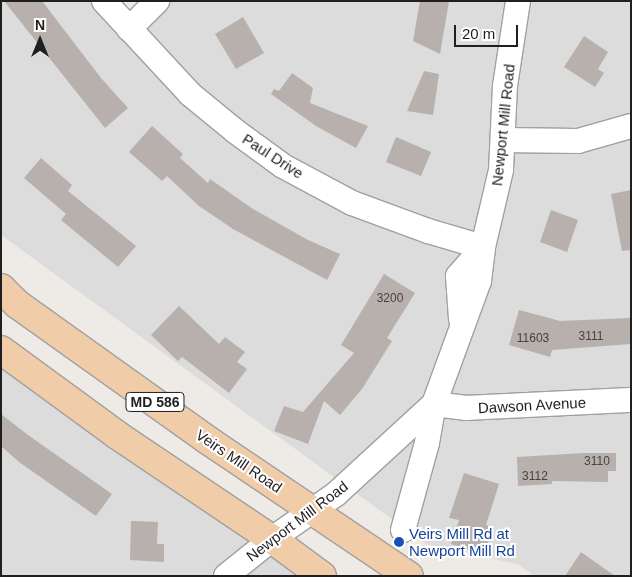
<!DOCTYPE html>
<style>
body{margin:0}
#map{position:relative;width:632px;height:577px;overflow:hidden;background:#eeebe6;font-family:Helvetica,sans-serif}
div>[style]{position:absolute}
.residential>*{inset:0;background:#dddcdc}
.building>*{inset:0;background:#b7b0ac}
.roads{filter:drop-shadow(1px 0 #a0a0a0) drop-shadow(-1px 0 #a0a0a0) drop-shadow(0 1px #a0a0a0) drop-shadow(0 -1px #a0a0a0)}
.minor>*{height:24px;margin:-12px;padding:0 12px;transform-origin:12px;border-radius:12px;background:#fff}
.major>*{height:28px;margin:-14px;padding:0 14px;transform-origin:14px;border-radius:14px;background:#f1cca9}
.dots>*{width:14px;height:14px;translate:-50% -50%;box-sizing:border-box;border:2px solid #fff;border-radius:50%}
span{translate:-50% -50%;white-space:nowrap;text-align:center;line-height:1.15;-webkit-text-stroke:4px #fff;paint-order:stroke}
.number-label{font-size:12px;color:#454342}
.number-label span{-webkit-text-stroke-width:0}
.shield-label span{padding:1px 4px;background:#fff;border:1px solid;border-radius:4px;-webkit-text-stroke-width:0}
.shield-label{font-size:14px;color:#1f1f1f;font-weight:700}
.street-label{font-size:15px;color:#1f1f1f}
.transit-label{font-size:15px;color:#164399}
.left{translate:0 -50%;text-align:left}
.frame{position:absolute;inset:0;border:2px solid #1f1f1f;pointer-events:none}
.north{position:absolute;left:15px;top:15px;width:50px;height:50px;-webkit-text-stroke:4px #fff;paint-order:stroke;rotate:0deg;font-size:14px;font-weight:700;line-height:20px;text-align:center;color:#1f1f1f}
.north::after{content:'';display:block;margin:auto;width:18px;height:22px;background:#1f1f1f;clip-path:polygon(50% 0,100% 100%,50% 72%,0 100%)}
.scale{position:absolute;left:454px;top:25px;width:64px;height:22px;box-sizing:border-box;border:2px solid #1f1f1f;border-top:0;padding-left:6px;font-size:15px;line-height:18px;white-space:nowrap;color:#1f1f1f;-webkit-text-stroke:4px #fff;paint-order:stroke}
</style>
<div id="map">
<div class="residential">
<i style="clip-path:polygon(1px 1px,104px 1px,129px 29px,157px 1px,631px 1px,631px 576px,535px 576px,517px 564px,426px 544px,1px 235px)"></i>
<i style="clip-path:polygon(1px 350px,322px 576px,1px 576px)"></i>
</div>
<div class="building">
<i style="clip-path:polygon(4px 1px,42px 1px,101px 78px,128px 108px,105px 128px)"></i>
<i style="clip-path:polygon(420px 1px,449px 1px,440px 54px,413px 41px)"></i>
<i style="clip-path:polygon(243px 17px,264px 53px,236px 69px,215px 34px)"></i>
<i style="clip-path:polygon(584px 36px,608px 52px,598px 69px,604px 73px,595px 87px,564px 67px)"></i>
<i style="clip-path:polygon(424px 71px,439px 74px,433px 115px,407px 111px)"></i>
<i style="clip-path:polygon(292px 73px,313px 88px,310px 103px,368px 126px,356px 148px,316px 126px,271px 94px,274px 89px,279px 91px)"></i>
<i style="clip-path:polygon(152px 126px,183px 154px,180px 158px,208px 183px,210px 179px,253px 209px,308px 240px,340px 254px,327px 280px,233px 229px,199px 206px,167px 176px,162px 181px,129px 152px)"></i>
<i style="clip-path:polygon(396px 137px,431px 152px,421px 176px,386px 162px)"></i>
<i style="clip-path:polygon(41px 158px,72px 185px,68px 191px,136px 246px,118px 267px,61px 220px,66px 214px,24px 178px)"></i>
<i style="clip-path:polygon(631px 190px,631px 250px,622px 251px,611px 194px)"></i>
<i style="clip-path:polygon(551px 210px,578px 220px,567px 252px,540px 242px)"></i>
<i style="clip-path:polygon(384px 274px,415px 293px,387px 338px,392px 341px,362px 389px,340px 415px,324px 401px,308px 444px,274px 431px,284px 406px,303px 412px,354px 353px,341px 345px)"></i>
<i style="clip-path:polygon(179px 306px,219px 344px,225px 337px,245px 352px,237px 362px,247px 369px,229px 393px,182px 357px,178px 361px,151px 335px)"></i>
<i style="clip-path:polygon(519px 310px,560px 321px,631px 318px,631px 344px,552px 350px,550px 357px,509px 345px)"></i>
<i style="clip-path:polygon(1px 414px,28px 435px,112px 494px,96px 516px,19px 462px,1px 446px)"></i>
<i style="clip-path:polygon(584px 453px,616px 453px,616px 471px,608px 471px,608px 482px,552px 481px,552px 484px,518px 486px,517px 457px)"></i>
<i style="clip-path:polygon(464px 473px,499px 484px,486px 525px,493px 527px,484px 555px,451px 544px,459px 520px,449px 518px)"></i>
<i style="clip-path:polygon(131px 521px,158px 522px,157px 544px,164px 544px,164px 562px,130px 560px)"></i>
<i style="clip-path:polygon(581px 552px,615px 576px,565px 576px)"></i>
</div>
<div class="roads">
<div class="minor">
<i style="left:104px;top:1px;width:127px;rotate:47.2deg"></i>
<i style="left:190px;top:94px;width:58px;rotate:39.4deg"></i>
<i style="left:235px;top:131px;width:59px;rotate:36.1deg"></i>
<i style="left:283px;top:166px;width:78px;rotate:28.2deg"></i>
<i style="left:352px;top:203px;width:81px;rotate:20.2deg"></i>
<i style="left:428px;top:231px;width:57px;rotate:16.2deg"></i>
<i style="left:129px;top:29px;width:40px;rotate:-45deg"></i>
<i style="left:503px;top:140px;width:75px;rotate:0.8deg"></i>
<i style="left:578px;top:141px;width:55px;rotate:-15.8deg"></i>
<i style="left:461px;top:319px;width:43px;rotate:-94deg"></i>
<i style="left:458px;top:276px;width:38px;rotate:-49deg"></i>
<i style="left:434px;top:404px;width:33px;rotate:7deg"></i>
<i style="left:467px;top:408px;width:164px;rotate:-2.8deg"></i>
<i style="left:403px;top:530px;width:90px;rotate:-74.6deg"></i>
<i style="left:427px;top:443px;width:40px;rotate:-80deg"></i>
<i style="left:434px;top:404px;width:131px;rotate:-69.9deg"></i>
<i style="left:479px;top:281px;width:34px;rotate:-83deg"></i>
<i style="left:483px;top:247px;width:79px;rotate:-76.8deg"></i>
<i style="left:501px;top:170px;width:84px;rotate:-87.3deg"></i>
<i style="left:505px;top:86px;width:86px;rotate:-81.3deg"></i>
<i style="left:226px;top:576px;width:59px;rotate:-38.8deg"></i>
<i style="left:272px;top:539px;width:78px;rotate:-35.1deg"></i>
<i style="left:336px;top:494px;width:133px;rotate:-42.6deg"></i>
</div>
<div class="major">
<i style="left:1px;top:288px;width:23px;rotate:45deg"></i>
<i style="left:17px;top:304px;width:236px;rotate:35.5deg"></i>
<i style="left:209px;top:441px;width:241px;rotate:34deg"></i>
<i style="left:1px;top:350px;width:144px;rotate:36.2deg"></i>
<i style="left:117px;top:435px;width:187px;rotate:33.9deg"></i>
<i style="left:272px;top:539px;width:62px;rotate:36.5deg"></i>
</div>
</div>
<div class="dots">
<i style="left:399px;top:542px;background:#1a4fb4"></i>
</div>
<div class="number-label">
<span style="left:390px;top:299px">3200</span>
<span style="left:591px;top:337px">3111</span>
<span style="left:533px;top:339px">11603</span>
<span style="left:597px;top:462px">3110</span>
<span style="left:535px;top:477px">3112</span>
</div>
<div class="shield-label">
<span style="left:155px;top:402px">MD 586</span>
</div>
<div class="street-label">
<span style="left:503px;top:125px;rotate:-84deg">Newport Mill Road</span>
<span style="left:273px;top:156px;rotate:33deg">Paul Drive</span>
<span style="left:532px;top:405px;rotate:-3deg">Dawson Avenue</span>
<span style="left:239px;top:461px;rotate:34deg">Veirs Mill Road</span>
<span style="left:297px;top:521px;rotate:-37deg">Newport Mill Road</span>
</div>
<div class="transit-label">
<span class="left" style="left:409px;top:542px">Veirs Mill Rd at<br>Newport Mill Rd</span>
</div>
<div class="frame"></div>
<div class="north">N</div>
<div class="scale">20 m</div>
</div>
